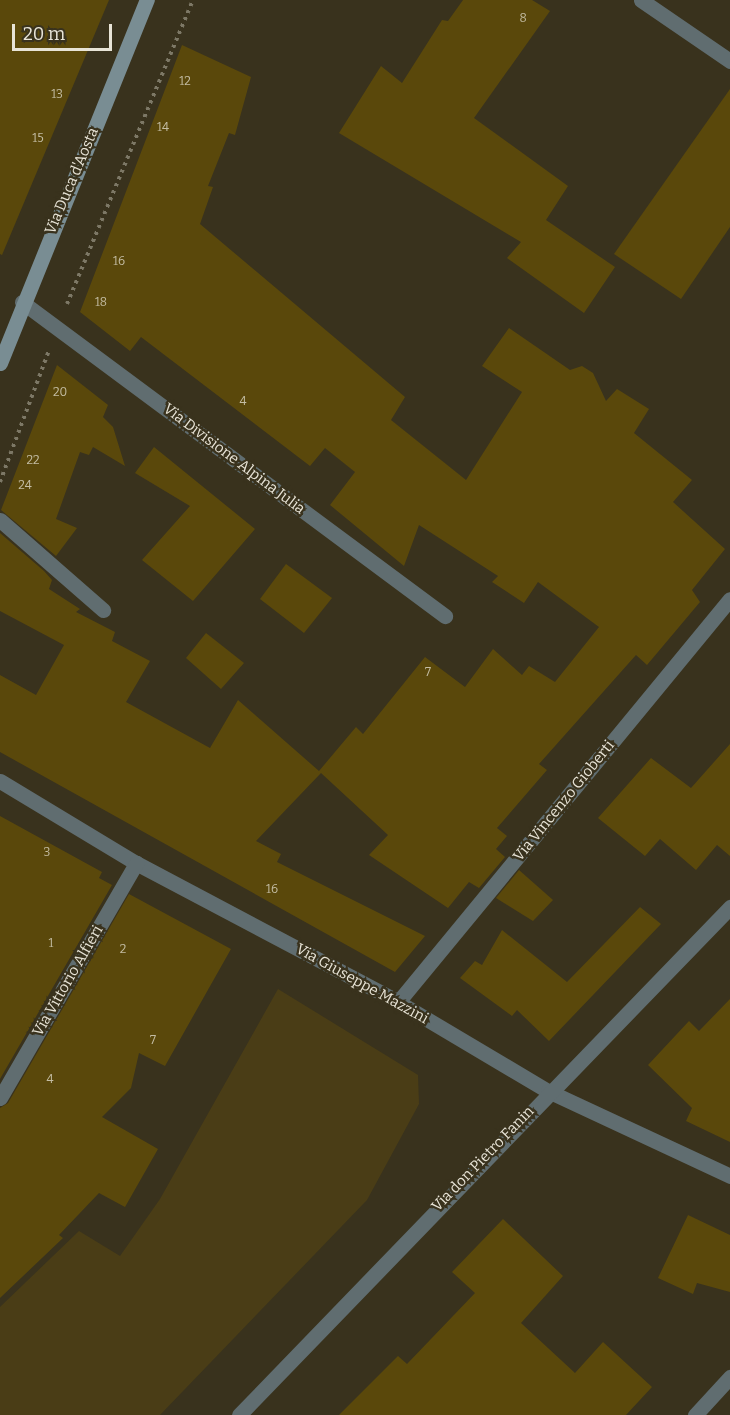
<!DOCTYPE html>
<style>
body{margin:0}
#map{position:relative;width:730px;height:1415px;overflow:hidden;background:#39321d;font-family:Bitter,serif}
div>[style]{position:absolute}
.green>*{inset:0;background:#4a3d16}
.building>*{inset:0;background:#5a480b}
.path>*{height:4px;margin-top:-2px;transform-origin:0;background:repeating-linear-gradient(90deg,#7d7866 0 3px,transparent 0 7.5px)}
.lane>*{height:15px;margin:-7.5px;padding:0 7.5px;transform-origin:7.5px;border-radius:7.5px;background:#606d70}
.street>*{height:15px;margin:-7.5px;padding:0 7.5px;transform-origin:7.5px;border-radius:7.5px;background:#606d70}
.secondary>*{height:15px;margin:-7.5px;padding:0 7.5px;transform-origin:7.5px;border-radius:7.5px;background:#798d93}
span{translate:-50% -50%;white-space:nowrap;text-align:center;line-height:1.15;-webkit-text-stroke:4.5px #39321d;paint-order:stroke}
.number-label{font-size:12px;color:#c4bda4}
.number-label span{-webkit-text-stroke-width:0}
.street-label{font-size:15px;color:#e8e4d7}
.scale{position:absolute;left:12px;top:24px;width:100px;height:27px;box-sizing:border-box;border:3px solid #e8e4d7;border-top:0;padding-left:8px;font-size:18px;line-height:21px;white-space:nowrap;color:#e8e4d7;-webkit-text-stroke:4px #39321d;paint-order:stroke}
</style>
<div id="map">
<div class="green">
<i style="clip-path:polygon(278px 989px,418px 1075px,419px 1104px,367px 1200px,160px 1415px,0 1415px,0 1307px,79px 1231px,120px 1256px,160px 1199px)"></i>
</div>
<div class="building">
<i style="clip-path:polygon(0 0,109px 0,2px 255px,0 254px)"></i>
<i style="clip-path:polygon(463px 0,532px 0,550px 11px,474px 118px,568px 186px,546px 220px,615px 267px,584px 313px,507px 258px,521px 242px,339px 133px,381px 66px,402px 83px,442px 20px,448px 21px)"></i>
<i style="clip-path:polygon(182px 45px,251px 77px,235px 135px,229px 133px,208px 186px,213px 187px,200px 224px,405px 397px,391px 420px,466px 480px,522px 392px,482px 366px,509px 328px,570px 370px,582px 366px,593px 373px,606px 401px,617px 389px,649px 409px,634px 433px,692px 480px,673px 502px,725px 549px,692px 590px,700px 602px,647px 665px,636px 655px,539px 764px,547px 770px,497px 828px,507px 836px,496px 849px,505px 857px,479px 888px,469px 882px,448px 908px,369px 855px,388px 835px,321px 773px,256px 841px,281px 854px,277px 862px,425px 936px,395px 972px,0 752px,0 675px,36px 695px,64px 645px,0 611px,0 533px,44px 571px,52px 580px,49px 589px,80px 609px,76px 612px,115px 632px,112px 641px,150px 661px,126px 702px,210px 748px,238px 700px,319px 771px,356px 727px,363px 734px,425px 657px,465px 687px,493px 649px,522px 675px,529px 666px,555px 682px,599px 627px,538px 582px,524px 603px,492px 582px,498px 576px,419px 525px,404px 566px,330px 505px,355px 472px,325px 448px,310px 466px,141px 337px,130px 351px,80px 312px)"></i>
<i style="clip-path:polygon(730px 89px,730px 227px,681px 299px,614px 254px)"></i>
<i style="clip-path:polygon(57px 365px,108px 405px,103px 417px,113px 427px,125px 466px,93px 447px,89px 455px,80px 452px,56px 519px,77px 528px,56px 556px,1px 510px)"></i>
<i style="clip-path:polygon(154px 447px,255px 529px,193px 601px,142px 560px,190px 506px,135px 473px)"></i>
<i style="clip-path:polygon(286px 564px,332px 598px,304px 633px,260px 599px)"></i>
<i style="clip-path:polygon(206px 633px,244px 663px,221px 689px,186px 658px)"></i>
<i style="clip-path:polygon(730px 744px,730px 856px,717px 845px,696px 870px,660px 839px,645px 856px,598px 818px,651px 758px,691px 788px)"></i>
<i style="clip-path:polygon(0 816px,102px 872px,99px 878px,112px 885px,0 1079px)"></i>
<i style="clip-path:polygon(519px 870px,553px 900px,533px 921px,496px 898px)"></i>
<i style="clip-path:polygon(129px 894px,231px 949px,165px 1066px,139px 1053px,131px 1088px,102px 1117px,158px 1149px,125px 1207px,99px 1193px,59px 1235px,63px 1238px,0 1298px,0 1108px,8px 1103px)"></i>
<i style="clip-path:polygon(640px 907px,661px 924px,549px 1041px,517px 1010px,512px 1016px,460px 978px,475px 961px,482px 965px,502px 930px,567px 982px)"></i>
<i style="clip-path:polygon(730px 999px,730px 1142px,686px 1121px,692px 1108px,648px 1065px,689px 1021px,699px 1031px)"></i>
<i style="clip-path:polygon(688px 1215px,730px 1235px,730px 1292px,697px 1283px,693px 1294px,658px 1278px)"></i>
<i style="clip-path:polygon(503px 1219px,563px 1276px,521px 1323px,575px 1373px,603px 1342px,652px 1387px,626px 1415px,339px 1415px,398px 1356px,407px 1364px,475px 1293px,452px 1272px)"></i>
</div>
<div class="path">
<i style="left:67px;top:304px;width:329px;rotate:-67.5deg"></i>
<i style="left:0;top:482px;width:141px;rotate:-69.6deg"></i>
</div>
<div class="lane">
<i style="left:0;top:520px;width:137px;rotate:41.1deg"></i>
</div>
<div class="street">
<i style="left:641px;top:0;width:108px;rotate:34.4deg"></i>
<i style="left:22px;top:302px;width:527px;rotate:36.59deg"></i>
<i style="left:0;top:781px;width:159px;rotate:31.1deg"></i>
<i style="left:136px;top:863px;width:297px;rotate:27.9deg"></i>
<i style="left:398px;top:1002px;width:174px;rotate:30.7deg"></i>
<i style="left:548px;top:1091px;width:201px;rotate:25deg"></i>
<i style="left:398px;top:1002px;width:522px;rotate:-50.52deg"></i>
<i style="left:0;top:1098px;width:272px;rotate:-59.9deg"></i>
<i style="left:239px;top:1415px;width:707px;rotate:-45.97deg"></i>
<i style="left:695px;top:1415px;width:52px;rotate:-47.4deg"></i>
</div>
<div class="secondary">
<i style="left:0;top:363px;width:392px;rotate:-68deg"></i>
</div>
<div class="number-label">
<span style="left:523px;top:19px">8</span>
<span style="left:185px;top:82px">12</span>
<span style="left:57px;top:95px">13</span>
<span style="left:163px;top:128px">14</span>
<span style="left:38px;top:139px">15</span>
<span style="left:119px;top:262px">16</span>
<span style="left:101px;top:303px">18</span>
<span style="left:60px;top:393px">20</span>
<span style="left:243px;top:402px">4</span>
<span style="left:33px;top:461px">22</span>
<span style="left:25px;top:486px">24</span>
<span style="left:428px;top:673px">7</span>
<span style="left:47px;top:853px">3</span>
<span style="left:272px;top:890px">16</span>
<span style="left:51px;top:944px">1</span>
<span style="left:123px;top:950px">2</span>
<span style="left:153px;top:1041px">7</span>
<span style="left:50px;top:1080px">4</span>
</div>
<div class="street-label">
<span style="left:72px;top:181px;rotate:-67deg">Via Duca d'Aosta</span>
<span style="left:234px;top:459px;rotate:37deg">Via Divisione Alpina Julia</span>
<span style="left:564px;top:801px;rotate:-51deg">Via Vincenzo Gioberti</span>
<span style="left:68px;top:981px;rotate:-60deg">Via Vittorio Alfieri</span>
<span style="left:362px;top:984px;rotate:29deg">Via Giuseppe Mazzini</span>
<span style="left:483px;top:1159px;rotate:-46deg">Via don Pietro Fanin</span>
</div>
<div class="scale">20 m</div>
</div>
